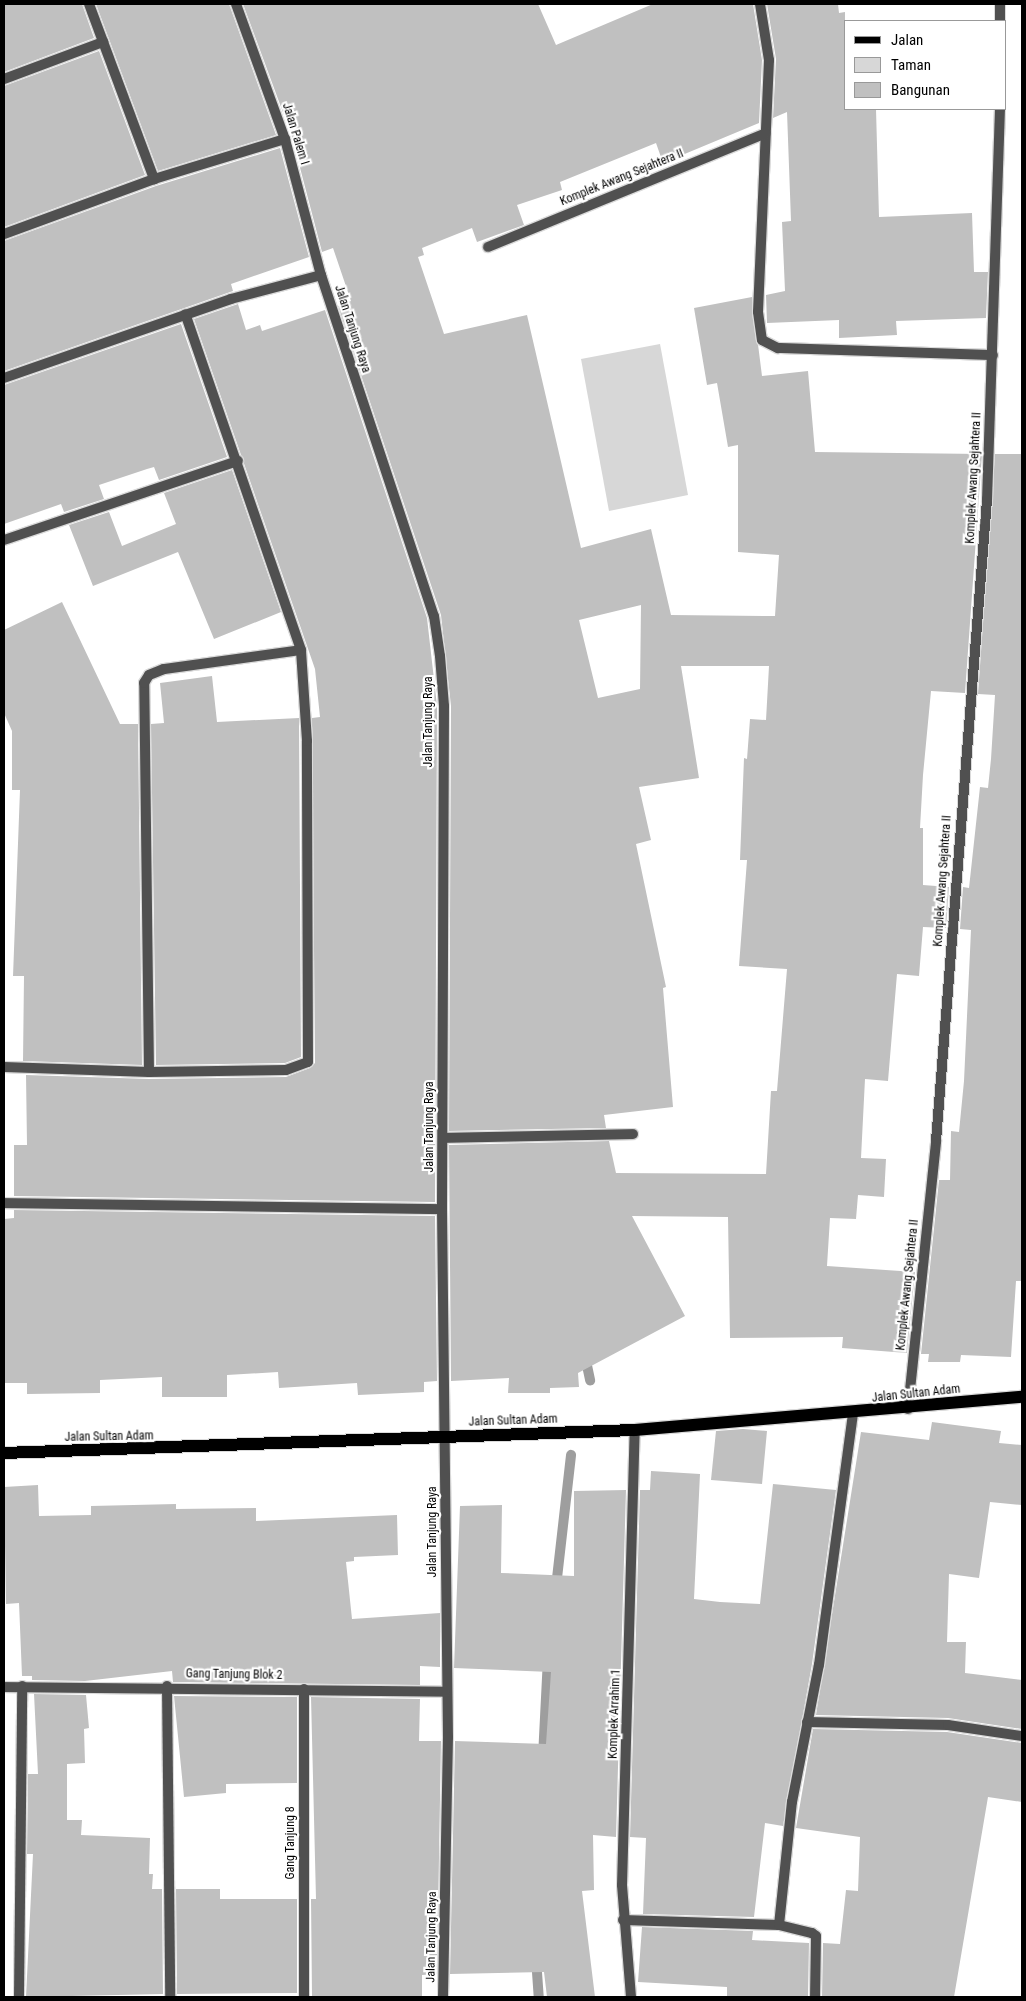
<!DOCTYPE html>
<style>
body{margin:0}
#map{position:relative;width:1026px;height:2001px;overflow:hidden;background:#fff;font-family:"Roboto Condensed",sans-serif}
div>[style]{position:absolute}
.green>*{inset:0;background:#d7d7d7}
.stream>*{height:10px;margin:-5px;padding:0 5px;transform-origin:5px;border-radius:5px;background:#9e9e9e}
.building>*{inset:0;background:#c0c0c0}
.roads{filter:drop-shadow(1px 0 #dbdbdb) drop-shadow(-1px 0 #dbdbdb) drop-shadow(0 1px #dbdbdb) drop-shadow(0 -1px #dbdbdb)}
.minor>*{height:10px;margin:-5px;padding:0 5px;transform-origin:5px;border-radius:5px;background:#505050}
.primary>*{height:12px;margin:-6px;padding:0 6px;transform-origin:6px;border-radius:6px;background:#000}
span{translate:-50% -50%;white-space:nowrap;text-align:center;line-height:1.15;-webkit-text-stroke:4.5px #fff;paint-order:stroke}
.street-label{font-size:12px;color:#000}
.frame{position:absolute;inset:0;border:5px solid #000;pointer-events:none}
.legend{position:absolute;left:844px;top:20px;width:162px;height:90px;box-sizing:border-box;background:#fff;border:1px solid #999;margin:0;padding:6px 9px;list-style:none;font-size:15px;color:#000}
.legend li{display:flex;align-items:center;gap:10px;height:25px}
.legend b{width:25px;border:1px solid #999}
</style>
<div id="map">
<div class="green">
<i style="clip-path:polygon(660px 344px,688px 495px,609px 511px,581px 359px)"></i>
</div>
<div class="stream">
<i style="left:585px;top:1356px;width:25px;rotate:78deg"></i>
<i style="left:556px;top:1587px;width:133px;rotate:-83.5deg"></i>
<i style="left:543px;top:1757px;width:98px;rotate:-87.1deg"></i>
<i style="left:536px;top:1958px;width:39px;rotate:86deg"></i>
</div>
<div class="building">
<i style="clip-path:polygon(4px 4px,82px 4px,94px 38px,4px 72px)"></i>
<i style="clip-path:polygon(96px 4px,229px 4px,276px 135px,158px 171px)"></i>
<i style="clip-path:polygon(evenodd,243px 4px,538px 4px,556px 45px,653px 4px,753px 4px,762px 60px,759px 123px,663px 163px,656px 143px,560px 182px,562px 190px,517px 205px,524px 225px,477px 242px,472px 228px,422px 248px,424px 255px,418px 257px,444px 334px,527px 315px,581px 548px,651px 529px,671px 615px,775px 616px,779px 555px,738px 552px,738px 445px,728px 447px,717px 383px,707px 385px,694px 308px,752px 297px,762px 376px,808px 371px,815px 452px,982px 454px,965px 693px,931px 691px,923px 775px,920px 828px,923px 828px,923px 885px,949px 887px,946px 928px,923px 927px,919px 976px,897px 974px,888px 1081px,865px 1079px,861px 1158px,886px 1159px,884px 1197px,858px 1195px,856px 1219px,830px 1218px,827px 1266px,915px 1272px,907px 1353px,842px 1348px,843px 1337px,730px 1338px,728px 1217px,632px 1216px,685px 1316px,578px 1373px,579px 1387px,550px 1388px,550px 1393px,508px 1393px,509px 1378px,451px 1381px,449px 1145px,609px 1141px,616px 1173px,766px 1174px,771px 1091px,777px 1091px,787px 969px,739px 966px,747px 860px,740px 860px,744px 758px,747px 759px,750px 719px,766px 720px,769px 666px,681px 666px,699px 778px,639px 787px,651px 840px,636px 844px,666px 987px,663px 988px,673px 1107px,604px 1115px,606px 1128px,449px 1131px,451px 706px,441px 615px,338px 306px,351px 301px,333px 248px,322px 252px,292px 137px,243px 4px,641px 605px,640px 689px,598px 698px,579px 620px,641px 605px)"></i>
<i style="clip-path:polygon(767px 4px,838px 4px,839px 13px,845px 12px,845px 109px,876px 109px,879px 217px,972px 213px,974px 272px,988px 272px,986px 318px,896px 321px,897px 335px,839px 338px,839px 320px,767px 323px,766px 295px,785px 291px,782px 222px,791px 221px,787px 112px,773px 118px,776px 59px)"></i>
<i style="clip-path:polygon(99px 51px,145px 175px,4px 227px,4px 86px)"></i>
<i style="clip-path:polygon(280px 148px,309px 257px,231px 284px,233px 291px,4px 371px,4px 241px,156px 186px)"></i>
<i style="clip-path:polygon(238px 304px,246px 330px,260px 325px,262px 331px,325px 310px,427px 618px,437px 706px,435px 1202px,14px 1196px,14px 1145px,27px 1145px,26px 1075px,149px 1079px,286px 1077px,310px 1068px,315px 1063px,312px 718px,320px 717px,315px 669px,194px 319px)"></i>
<i style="clip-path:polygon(181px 324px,227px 457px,159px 480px,154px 467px,147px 469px,99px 485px,104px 499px,64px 512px,61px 504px,4px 524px,4px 385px)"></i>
<i style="clip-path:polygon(995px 454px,1022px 454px,1022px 1281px,1016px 1281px,1011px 1357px,961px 1355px,960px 1362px,928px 1362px,929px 1354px,921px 1354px,939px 1180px,950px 1180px,951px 1131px,959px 1132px,964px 1081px,971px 930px,960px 929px,963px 887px,969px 888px,980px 787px,988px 788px,991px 759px,995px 695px,978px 694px)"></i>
<i style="clip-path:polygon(232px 470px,281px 612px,214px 639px,178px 552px,93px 586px,69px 525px,109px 512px,122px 546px,176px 524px,164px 493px)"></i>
<i style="clip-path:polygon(62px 602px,120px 724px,138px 724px,142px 1065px,23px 1061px,24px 976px,13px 976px,20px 790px,12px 790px,12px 731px,4px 713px,4px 630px)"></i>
<i style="clip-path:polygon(212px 676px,217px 722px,299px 718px,301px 1057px,285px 1063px,156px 1065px,151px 724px,164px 723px,160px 683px)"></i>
<i style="clip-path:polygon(14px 1210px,435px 1216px,437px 1381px,424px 1382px,424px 1392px,358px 1395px,357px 1383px,279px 1388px,278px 1372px,227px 1375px,227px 1397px,162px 1397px,162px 1377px,100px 1380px,100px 1393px,27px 1394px,27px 1383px,4px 1383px,4px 1219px,14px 1218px)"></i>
<i style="clip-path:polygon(932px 1422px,1001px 1431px,999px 1443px,1022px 1445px,1022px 1505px,990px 1502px,979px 1578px,949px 1574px,947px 1642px,966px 1642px,965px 1673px,1022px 1680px,1022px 1729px,948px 1718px,816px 1715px,861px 1432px,929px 1440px)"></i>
<i style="clip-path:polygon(743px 1429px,767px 1431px,762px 1484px,711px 1480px,716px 1431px)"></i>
<i style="clip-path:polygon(651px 1471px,700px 1474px,694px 1599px,720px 1602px,760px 1604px,773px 1484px,836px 1490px,812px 1664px,783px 1826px,765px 1823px,754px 1917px,643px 1914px,646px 1838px,630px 1837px,640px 1490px,650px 1490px)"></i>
<i style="clip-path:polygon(38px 1485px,39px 1516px,91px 1515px,91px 1506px,176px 1504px,176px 1509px,256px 1508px,256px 1521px,397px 1515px,398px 1555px,354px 1557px,354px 1561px,346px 1562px,352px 1619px,440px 1613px,440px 1667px,420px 1666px,420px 1685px,173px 1682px,172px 1671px,85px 1681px,32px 1680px,32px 1676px,22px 1676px,19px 1603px,6px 1604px,4px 1487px)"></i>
<i style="clip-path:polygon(626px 1490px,616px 1837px,593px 1835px,594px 1890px,582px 1891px,595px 1997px,547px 1997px,544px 1972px,450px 1974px,455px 1741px,546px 1744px,551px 1672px,454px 1668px,460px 1506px,502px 1505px,501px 1573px,574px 1576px,574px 1491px)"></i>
<i style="clip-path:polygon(34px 1694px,86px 1695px,89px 1728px,84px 1729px,85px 1763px,67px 1764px,67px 1820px,82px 1820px,81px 1835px,150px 1838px,149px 1874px,153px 1874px,152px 1889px,162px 1889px,163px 1994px,26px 1997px,33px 1854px,27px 1854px,28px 1774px,38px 1774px)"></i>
<i style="clip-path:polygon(174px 1696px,297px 1697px,297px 1783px,226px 1784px,226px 1793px,184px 1797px)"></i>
<i style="clip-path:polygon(311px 1697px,420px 1699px,419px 1741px,441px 1741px,437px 1974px,422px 1975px,422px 1997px,312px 1997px,311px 1899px,316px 1899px)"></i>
<i style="clip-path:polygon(813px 1729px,947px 1732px,1022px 1743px,1022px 1802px,988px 1797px,954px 1997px,822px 1997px,823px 1943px,840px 1944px,846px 1890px,858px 1891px,860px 1837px,796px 1828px)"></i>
<i style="clip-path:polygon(176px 1889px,220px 1889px,220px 1899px,297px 1899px,297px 1993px,177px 1994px)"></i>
<i style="clip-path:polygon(642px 1927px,753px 1931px,752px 1940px,809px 1943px,808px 1997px,727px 1997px,727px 1987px,638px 1982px)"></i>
</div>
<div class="roads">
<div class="minor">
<i style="left:89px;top:4px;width:187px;rotate:69.6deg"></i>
<i style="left:236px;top:4px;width:144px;rotate:70.1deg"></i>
<i style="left:285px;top:139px;width:141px;rotate:75.2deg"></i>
<i style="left:321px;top:275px;width:359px;rotate:71.7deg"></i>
<i style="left:434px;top:616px;width:40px;rotate:81.5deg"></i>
<i style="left:440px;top:656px;width:50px;rotate:85.4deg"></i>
<i style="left:444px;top:706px;width:503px;rotate:90.23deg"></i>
<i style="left:442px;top:1209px;width:528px;rotate:89.35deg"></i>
<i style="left:448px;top:1737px;width:260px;rotate:91.1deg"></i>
<i style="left:760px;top:4px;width:57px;rotate:80.9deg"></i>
<i style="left:769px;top:60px;width:252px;rotate:92.5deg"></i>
<i style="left:758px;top:312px;width:28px;rotate:82deg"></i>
<i style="left:762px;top:340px;width:18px;rotate:27deg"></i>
<i style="left:778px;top:348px;width:215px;rotate:1.9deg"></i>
<i style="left:1000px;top:4px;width:17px;rotate:90deg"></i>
<i style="left:4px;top:79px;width:106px;rotate:-20.5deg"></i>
<i style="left:4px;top:234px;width:160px;rotate:-20.1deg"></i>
<i style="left:154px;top:179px;width:137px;rotate:-17deg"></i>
<i style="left:488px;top:247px;width:300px;rotate:-22.3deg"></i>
<i style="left:4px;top:378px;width:240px;rotate:-19.2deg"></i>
<i style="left:231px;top:299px;width:93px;rotate:-14.9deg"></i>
<i style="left:4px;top:540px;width:247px;rotate:-18.7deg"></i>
<i style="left:4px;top:1067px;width:145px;rotate:2deg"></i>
<i style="left:149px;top:1072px;width:137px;rotate:-0.8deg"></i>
<i style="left:286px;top:1070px;width:23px;rotate:-20deg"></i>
<i style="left:308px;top:1062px;width:321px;rotate:-90.2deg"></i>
<i style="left:307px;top:741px;width:91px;rotate:-93.8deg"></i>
<i style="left:301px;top:650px;width:355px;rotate:-109deg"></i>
<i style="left:149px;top:1072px;width:389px;rotate:-90.7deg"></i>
<i style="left:144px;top:683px;width:9px;rotate:-58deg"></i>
<i style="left:149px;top:675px;width:16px;rotate:-22deg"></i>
<i style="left:164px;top:669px;width:138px;rotate:-7.9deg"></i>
<i style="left:443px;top:1138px;width:190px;rotate:-1.2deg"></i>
<i style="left:4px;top:1203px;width:438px;rotate:0.8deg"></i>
<i style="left:908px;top:1409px;width:269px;rotate:-84deg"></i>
<i style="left:936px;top:1141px;width:643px;rotate:-85.45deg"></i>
<i style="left:987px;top:500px;width:391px;rotate:-88.1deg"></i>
<i style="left:167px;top:1686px;width:311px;rotate:89.4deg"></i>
<i style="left:4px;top:1687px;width:441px;rotate:0.6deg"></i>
<i style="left:807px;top:1722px;width:141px;rotate:1.2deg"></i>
<i style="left:948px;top:1725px;width:75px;rotate:8.5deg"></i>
<i style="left:623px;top:1920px;width:156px;rotate:1.8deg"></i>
<i style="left:779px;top:1925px;width:34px;rotate:14deg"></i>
<i style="left:812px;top:1933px;width:5px;rotate:37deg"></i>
<i style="left:816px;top:1936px;width:61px;rotate:90.9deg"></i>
<i style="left:779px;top:1925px;width:124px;rotate:-84deg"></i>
<i style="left:792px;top:1802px;width:140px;rotate:-78.9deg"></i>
<i style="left:819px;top:1665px;width:252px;rotate:-82.3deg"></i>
<i style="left:19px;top:1997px;width:311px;rotate:-89.4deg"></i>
<i style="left:304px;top:1997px;width:308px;rotate:-90deg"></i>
<i style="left:631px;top:1997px;width:112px;rotate:-94.6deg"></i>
<i style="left:622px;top:1885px;width:455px;rotate:-88.4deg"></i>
</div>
<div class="primary">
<i style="left:4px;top:1453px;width:631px;rotate:-2.09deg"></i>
<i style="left:635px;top:1430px;width:388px;rotate:-4.9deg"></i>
</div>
</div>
<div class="street-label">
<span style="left:295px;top:134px;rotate:73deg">Jalan Palem I</span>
<span style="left:622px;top:178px;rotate:-22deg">Komplek Awang Sejahtera II</span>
<span style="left:352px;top:329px;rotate:72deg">Jalan Tanjung Raya</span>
<span style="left:974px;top:478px;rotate:-87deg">Komplek Awang Sejahtera II</span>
<span style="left:429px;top:722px;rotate:-90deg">Jalan Tanjung Raya</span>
<span style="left:943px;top:881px;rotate:-86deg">Komplek Awang Sejahtera II</span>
<span style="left:430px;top:1127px;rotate:-90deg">Jalan Tanjung Raya</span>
<span style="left:908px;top:1285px;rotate:-84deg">Komplek Awang Sejahtera II</span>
<span style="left:916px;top:1394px;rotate:-6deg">Jalan Sultan Adam</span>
<span style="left:513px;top:1421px;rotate:-2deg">Jalan Sultan Adam</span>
<span style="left:109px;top:1437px;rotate:-1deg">Jalan Sultan Adam</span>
<span style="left:433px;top:1532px;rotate:-90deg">Jalan Tanjung Raya</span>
<span style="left:234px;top:1675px;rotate:1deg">Gang Tanjung Blok 2</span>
<span style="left:615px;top:1714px;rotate:-88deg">Komplek Arrahim 1</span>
<span style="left:291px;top:1843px;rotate:-90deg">Gang Tanjung 8</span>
<span style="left:432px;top:1937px;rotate:-89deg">Jalan Tanjung Raya</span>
</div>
<div class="frame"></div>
<ul class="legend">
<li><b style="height:6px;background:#000"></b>Jalan</li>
<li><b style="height:14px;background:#d7d7d7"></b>Taman</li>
<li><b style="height:14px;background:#c0c0c0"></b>Bangunan</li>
</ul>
</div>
